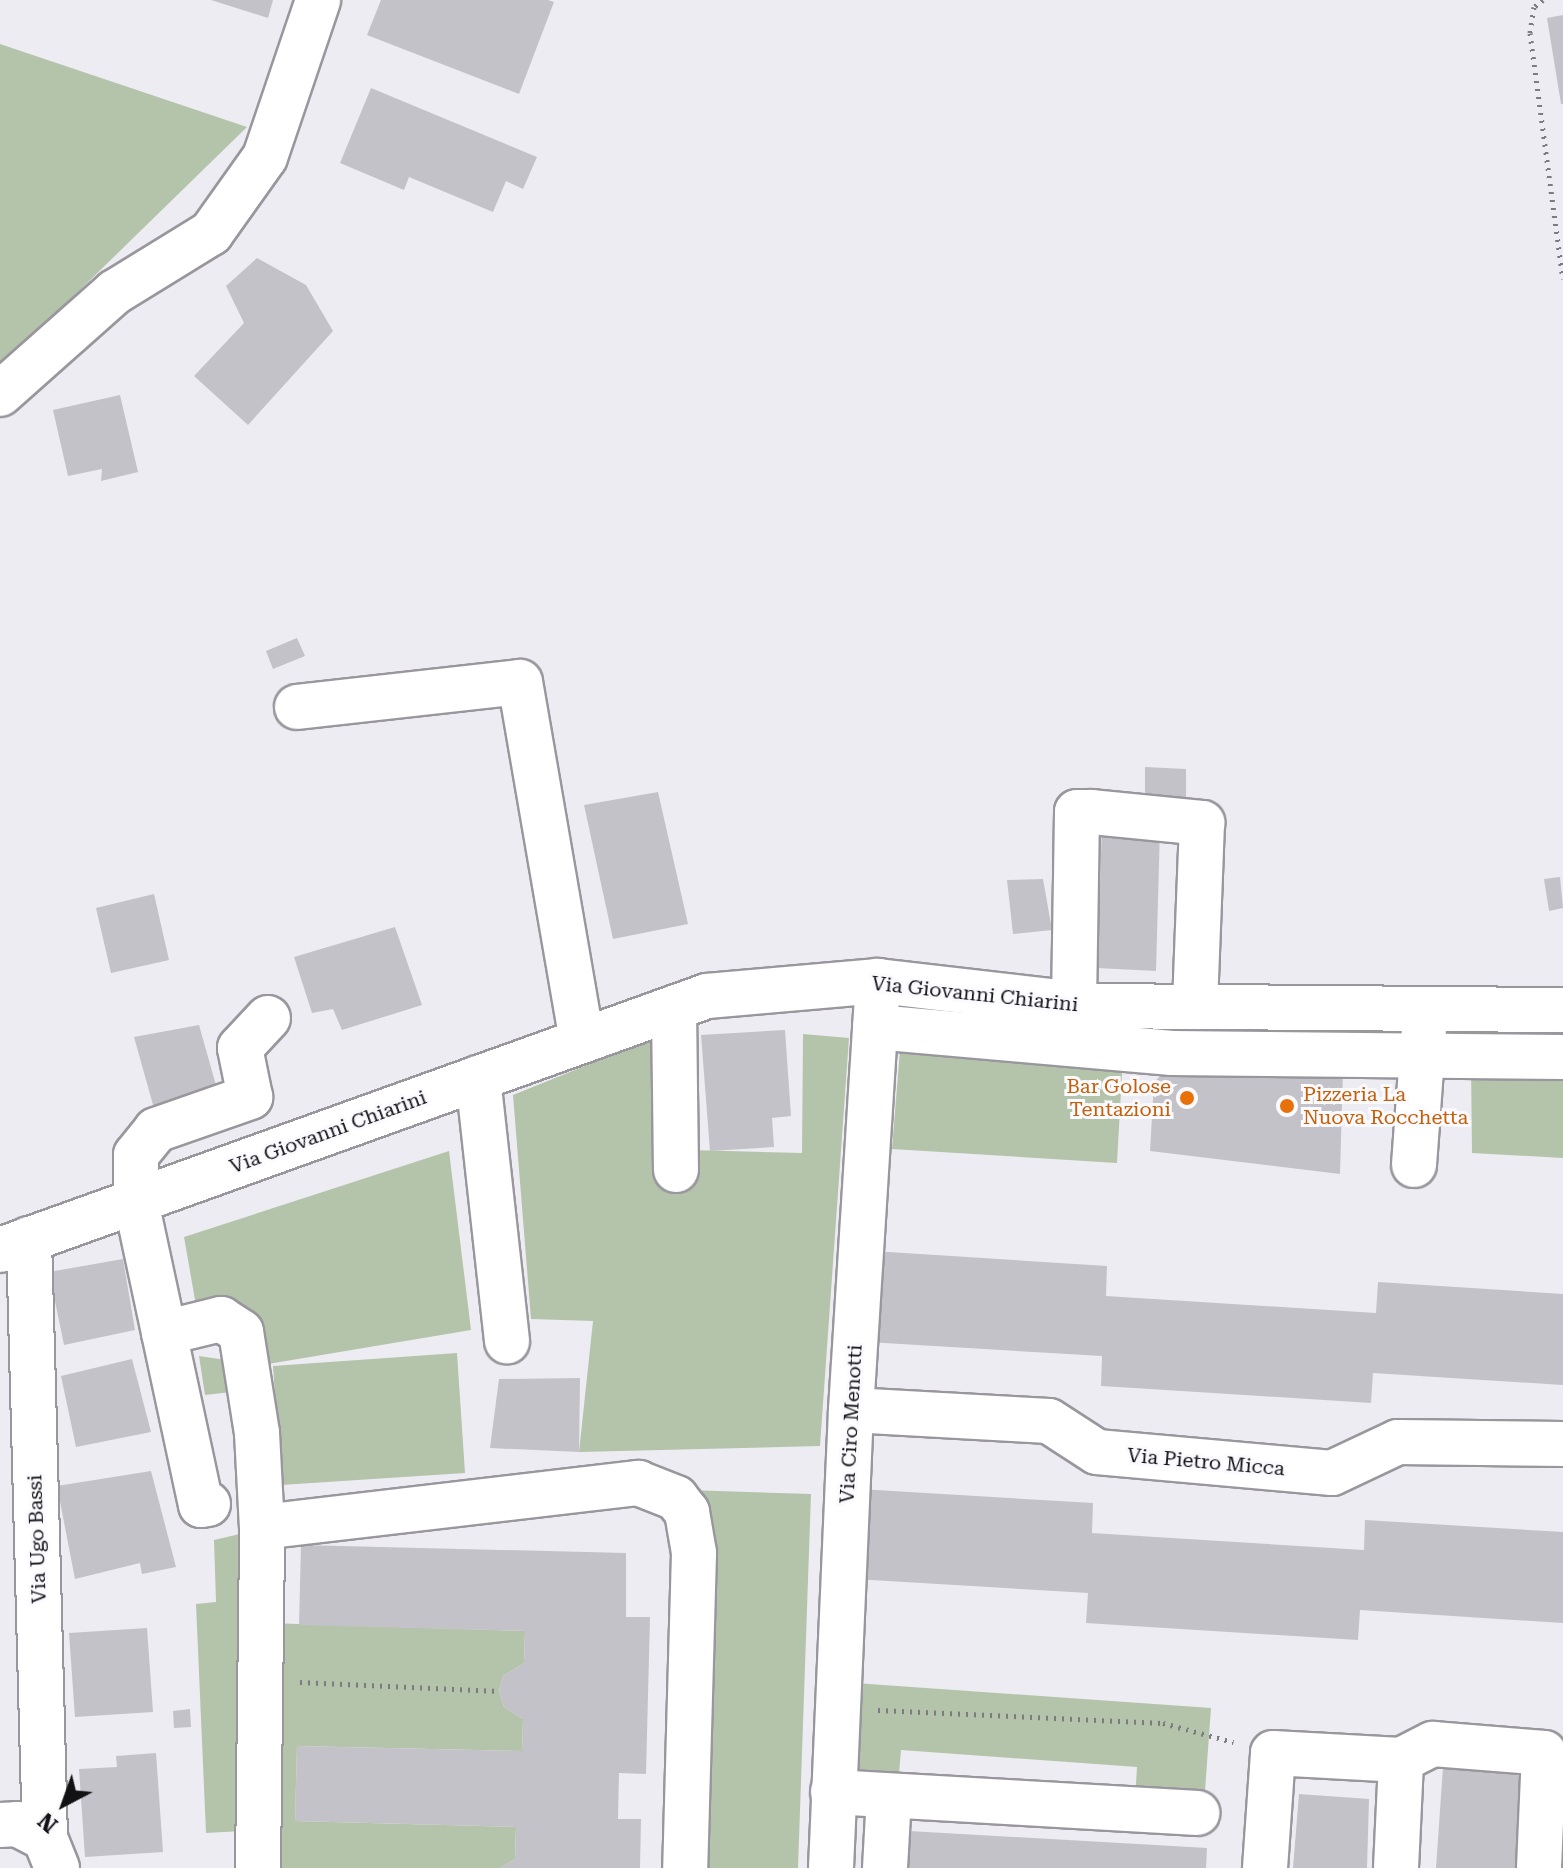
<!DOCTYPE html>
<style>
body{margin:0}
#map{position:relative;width:1563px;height:1868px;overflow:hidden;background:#eeecf3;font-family:"Roboto Serif",serif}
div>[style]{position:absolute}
.green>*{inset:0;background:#b4c4ab}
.building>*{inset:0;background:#c3c2c8}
.path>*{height:5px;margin-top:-2.5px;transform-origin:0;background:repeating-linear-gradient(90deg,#7d7b80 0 2px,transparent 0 8px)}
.roads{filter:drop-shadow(2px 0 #99979d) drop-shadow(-2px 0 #99979d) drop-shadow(0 2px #99979d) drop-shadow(0 -2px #99979d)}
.minor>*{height:44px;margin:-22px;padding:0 22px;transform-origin:22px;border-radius:22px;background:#fff}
.major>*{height:44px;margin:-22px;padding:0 22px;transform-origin:22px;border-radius:22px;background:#fff}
.dots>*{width:22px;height:22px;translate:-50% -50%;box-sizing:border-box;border:4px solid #fbfaff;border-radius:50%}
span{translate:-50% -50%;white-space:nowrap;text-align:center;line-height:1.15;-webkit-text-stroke:6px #fbfaff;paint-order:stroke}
.street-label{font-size:20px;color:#121113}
.food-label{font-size:20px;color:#c56008}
.right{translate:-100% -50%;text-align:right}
.left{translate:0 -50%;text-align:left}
.north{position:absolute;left:24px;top:1764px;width:80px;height:80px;-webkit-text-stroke:6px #fbfaff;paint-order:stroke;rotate:221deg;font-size:22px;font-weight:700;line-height:32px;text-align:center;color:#121113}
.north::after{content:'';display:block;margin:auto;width:28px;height:36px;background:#121113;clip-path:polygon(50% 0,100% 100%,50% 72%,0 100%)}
</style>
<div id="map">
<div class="green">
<i style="clip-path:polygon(0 44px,247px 127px,0 368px)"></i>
<i style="clip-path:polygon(803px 1034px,849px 1038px,820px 1446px,579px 1452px,593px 1321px,531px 1319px,513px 1095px,654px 1038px,653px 1149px,802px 1153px)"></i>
<i style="clip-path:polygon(900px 1050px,1123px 1056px,1117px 1163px,892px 1149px)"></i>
<i style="clip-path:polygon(1563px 1063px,1563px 1158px,1472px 1153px,1471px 1065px)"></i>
<i style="clip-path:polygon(449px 1151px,471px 1330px,262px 1365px,198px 1317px,184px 1237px)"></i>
<i style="clip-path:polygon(457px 1353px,465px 1473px,281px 1485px,273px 1366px)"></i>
<i style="clip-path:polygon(199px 1356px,226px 1360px,240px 1391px,205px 1395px)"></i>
<i style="clip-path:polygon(686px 1490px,811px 1494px,798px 1868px,696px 1868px)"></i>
<i style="clip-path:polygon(244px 1533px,242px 1831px,206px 1833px,196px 1604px,216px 1602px,214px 1540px)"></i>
<i style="clip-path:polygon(267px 1623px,525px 1631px,524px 1663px,503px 1676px,499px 1691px,504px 1707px,523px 1719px,522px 1751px,297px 1746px,295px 1821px,516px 1827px,515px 1859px,500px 1868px,265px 1868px)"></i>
<i style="clip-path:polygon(855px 1683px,1211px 1708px,1204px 1805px,1135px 1800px,1137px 1767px,901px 1750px,898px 1786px,848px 1783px)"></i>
</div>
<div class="building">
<i style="clip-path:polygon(211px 0,273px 0,268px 18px)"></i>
<i style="clip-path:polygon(381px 0,548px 0,554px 2px,519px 94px,367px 35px)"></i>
<i style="clip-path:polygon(1563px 15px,1563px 104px,1561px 104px,1547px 18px)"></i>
<i style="clip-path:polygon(371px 88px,537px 157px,523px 189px,506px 181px,493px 212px,409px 177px,404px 190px,340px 163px)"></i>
<i style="clip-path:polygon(257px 258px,306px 285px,333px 331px,248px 425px,194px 376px,244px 323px,226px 286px)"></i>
<i style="clip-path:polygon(120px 395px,138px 472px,101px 481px,102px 469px,68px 476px,53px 410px)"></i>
<i style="clip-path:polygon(297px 638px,305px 656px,273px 669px,266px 651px)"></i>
<i style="clip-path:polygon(1145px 767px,1186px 769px,1186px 802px,1145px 800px)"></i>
<i style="clip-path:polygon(658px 792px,688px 924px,613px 939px,584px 805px)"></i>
<i style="clip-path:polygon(1102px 824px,1160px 828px,1156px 971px,1097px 968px)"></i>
<i style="clip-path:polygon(1560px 877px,1563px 908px,1549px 911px,1544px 879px)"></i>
<i style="clip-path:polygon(1043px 879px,1052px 930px,1013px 934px,1007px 880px)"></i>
<i style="clip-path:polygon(154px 894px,169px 960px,111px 973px,96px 908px)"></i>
<i style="clip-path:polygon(395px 927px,422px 1005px,342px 1030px,333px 1009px,312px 1013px,294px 957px)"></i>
<i style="clip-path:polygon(199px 1025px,219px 1096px,155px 1112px,134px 1037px)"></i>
<i style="clip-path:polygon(785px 1030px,791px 1116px,772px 1118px,774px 1147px,710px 1151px,701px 1035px)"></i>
<i style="clip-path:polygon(1160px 1063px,1343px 1070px,1340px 1174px,1150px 1151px,1154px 1082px,1161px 1075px)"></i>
<i style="clip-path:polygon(873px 1251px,1107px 1266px,1106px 1296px,1376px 1313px,1378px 1282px,1563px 1294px,1563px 1385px,1373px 1373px,1371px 1403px,1134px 1388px,1101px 1386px,1102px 1356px,867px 1342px)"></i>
<i style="clip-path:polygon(123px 1259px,135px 1330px,64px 1345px,49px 1272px)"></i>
<i style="clip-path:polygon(132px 1359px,151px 1432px,76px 1447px,61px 1376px)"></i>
<i style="clip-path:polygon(580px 1378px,579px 1452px,490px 1448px,499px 1379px)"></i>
<i style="clip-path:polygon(151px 1471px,176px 1567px,142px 1574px,140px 1563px,75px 1579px,57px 1486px)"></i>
<i style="clip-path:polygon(859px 1489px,1093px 1503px,1092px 1533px,1364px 1550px,1365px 1520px,1563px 1532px,1563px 1623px,1360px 1610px,1358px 1640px,1086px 1623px,1088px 1593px,854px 1579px)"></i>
<i style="clip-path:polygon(301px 1545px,626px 1553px,626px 1617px,650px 1617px,646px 1774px,619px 1773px,618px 1819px,641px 1819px,640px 1868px,500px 1868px,515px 1859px,516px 1827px,295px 1821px,297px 1746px,522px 1751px,523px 1719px,504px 1707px,499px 1691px,503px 1676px,524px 1663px,525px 1631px,299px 1625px)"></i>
<i style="clip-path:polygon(147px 1628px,153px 1712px,75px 1717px,69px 1633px)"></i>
<i style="clip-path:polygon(190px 1709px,191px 1727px,174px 1728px,173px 1711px)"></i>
<i style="clip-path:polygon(156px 1753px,163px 1852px,85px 1857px,79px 1769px,117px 1767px,116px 1756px)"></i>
<i style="clip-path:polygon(1443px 1767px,1526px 1776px,1521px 1868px,1436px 1868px)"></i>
<i style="clip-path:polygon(1299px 1794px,1369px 1799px,1367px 1868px,1293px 1868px)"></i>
<i style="clip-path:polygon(909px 1831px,1207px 1848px,1206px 1868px,908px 1868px)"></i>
</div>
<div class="path">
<i style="left:1543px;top:0;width:11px;rotate:142deg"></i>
<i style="left:1534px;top:7px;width:26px;rotate:99deg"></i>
<i style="left:1530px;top:33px;width:248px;rotate:82.4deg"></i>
<i style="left:300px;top:1682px;width:199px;rotate:2.6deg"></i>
<i style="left:878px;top:1710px;width:285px;rotate:2.6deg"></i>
<i style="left:1163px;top:1723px;width:73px;rotate:15.2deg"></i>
</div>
<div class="roads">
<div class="minor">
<i style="left:0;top:394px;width:154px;rotate:-41.6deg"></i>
<i style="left:115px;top:292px;width:113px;rotate:-31.6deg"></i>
<i style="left:211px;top:233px;width:93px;rotate:-54.6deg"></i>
<i style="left:265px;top:157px;width:166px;rotate:-71.3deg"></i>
<i style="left:297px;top:707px;width:224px;rotate:-6.4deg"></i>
<i style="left:520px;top:682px;width:364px;rotate:80.2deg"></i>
<i style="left:1074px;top:1004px;width:192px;rotate:-89.1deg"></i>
<i style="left:1077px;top:812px;width:15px"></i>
<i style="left:1092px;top:812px;width:111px;rotate:5.7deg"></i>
<i style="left:1202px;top:823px;width:184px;rotate:92.2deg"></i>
<i style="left:674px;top:1008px;width:162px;rotate:89.3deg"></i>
<i style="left:875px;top:1027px;width:298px;rotate:5deg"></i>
<i style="left:1172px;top:1053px;width:391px;rotate:0.6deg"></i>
<i style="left:478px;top:1078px;width:265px;rotate:83.7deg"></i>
<i style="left:1414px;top:1165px;width:137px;rotate:-85.8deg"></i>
<i style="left:29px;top:1239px;width:599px;rotate:88.47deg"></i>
<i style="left:164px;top:1333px;width:59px;rotate:-13.8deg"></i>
<i style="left:221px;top:1319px;width:24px;rotate:33deg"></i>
<i style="left:241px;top:1332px;width:102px;rotate:81deg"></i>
<i style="left:257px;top:1433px;width:94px;rotate:87deg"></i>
<i style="left:851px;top:1410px;width:198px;rotate:3.2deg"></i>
<i style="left:1049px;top:1421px;width:57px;rotate:32.9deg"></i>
<i style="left:1097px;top:1452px;width:236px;rotate:5.1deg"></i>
<i style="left:1332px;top:1473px;width:73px;rotate:-25.2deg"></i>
<i style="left:1398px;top:1442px;width:165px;rotate:0.7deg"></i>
<i style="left:208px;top:1504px;width:7px;rotate:172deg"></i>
<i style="left:201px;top:1505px;width:311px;rotate:-102.1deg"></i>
<i style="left:136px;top:1201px;width:46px;rotate:-90deg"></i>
<i style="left:136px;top:1155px;width:32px;rotate:-51deg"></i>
<i style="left:156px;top:1130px;width:100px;rotate:-19.3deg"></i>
<i style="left:250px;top:1097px;width:50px;rotate:-101.5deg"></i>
<i style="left:240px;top:1048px;width:41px;rotate:-47deg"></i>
<i style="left:833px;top:1792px;width:365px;rotate:3.3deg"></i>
<i style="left:0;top:1825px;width:17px;rotate:-3deg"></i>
<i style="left:17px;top:1824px;width:31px;rotate:27deg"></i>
<i style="left:45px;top:1838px;width:32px;rotate:68deg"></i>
<i style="left:258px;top:1868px;width:341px;rotate:-89.3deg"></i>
<i style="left:262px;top:1527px;width:379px;rotate:-6.7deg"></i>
<i style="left:638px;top:1483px;width:41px;rotate:21.5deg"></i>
<i style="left:676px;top:1498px;width:18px;rotate:52deg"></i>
<i style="left:687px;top:1512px;width:42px;rotate:80.3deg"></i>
<i style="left:694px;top:1553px;width:315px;rotate:91.6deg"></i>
<i style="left:831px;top:1868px;width:458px;rotate:-87.5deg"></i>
<i style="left:851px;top:1410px;width:430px;rotate:-86.4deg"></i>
<i style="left:885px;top:1868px;width:72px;rotate:-86.8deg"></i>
<i style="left:1265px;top:1868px;width:115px;rotate:-86deg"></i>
<i style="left:1273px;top:1753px;width:128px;rotate:3.1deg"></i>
<i style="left:1401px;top:1760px;width:36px;rotate:-27deg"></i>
<i style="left:1433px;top:1744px;width:111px;rotate:4.6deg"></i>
<i style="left:1544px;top:1753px;width:115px;rotate:92.5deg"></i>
<i style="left:1396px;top:1868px;width:108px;rotate:-87.3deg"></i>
</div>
<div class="major">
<i style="left:0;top:1250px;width:751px;rotate:-19.76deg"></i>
<i style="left:707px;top:996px;width:172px;rotate:-5deg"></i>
<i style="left:878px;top:981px;width:218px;rotate:6.6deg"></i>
<i style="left:1095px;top:1006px;width:468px;rotate:0.5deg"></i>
</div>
</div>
<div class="dots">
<i style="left:1187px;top:1098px;background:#e8710a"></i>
<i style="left:1287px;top:1106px;background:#e8710a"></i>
</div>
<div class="street-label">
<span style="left:975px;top:994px;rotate:6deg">Via Giovanni Chiarini</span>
<span style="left:328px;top:1132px;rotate:-20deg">Via Giovanni Chiarini</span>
<span style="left:851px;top:1424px;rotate:-87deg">Via Ciro Menotti</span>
<span style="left:1206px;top:1462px;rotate:5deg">Via Pietro Micca</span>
<span style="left:37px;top:1539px;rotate:-92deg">Via Ugo Bassi</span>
</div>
<div class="food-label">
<span class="right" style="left:1171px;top:1098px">Bar Golose<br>Tentazioni</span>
<span class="left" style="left:1303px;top:1106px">Pizzeria La<br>Nuova Rocchetta</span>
</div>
<div class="north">N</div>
</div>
